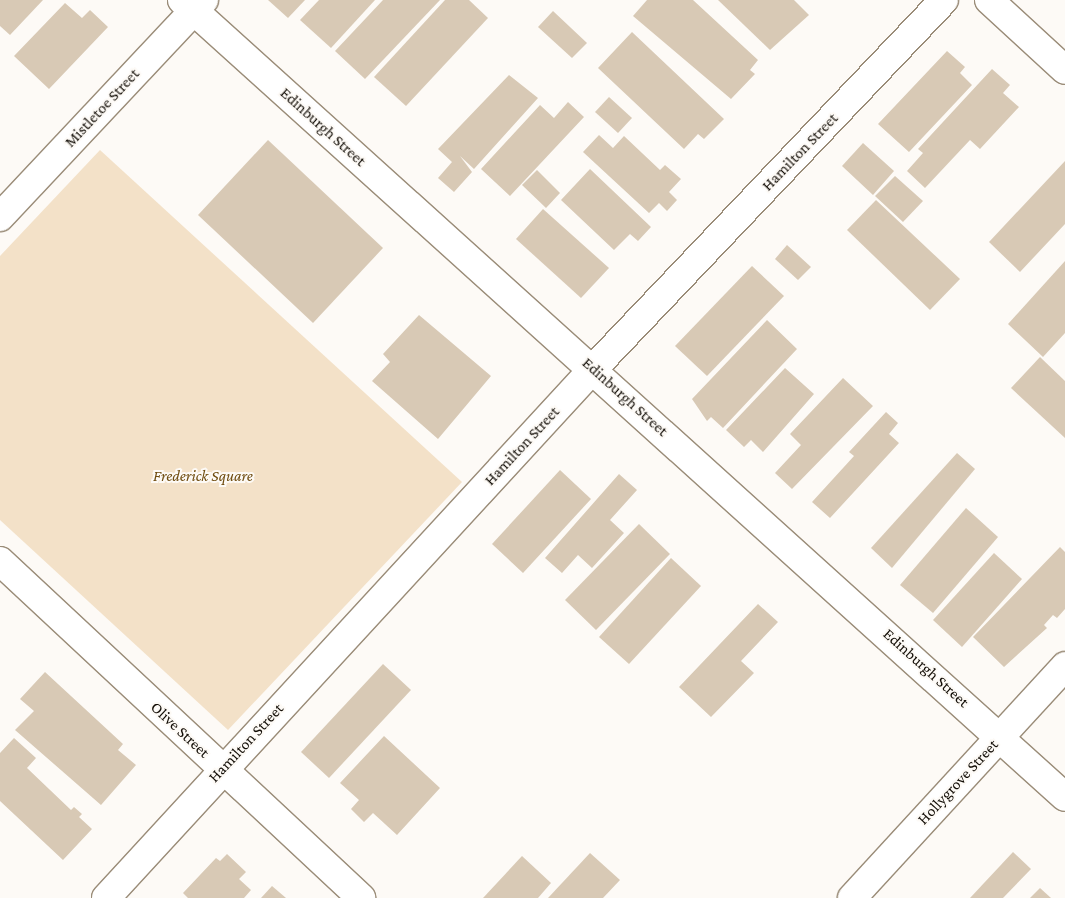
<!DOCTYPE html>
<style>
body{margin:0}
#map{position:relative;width:1065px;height:898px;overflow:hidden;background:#fdfaf6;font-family:"Crimson Pro",serif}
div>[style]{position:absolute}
.green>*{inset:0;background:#f3e1c8}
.building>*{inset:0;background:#d8c9b5}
.roads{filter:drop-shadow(1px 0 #9a8c78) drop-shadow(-1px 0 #9a8c78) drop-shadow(0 1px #9a8c78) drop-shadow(0 -1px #9a8c78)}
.minor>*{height:28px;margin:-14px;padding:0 14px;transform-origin:14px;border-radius:14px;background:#fff}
span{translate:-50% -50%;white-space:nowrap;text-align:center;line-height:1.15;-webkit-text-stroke:4px #fdfaf6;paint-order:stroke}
.street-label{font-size:16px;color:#130e07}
.park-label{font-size:16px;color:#6f4c0f;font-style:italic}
</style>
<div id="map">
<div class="green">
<i style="clip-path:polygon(100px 150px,462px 482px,228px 730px,0 520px,0 256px)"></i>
</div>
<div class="building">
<i style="clip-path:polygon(0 0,43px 0,10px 35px,0 26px)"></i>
<i style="clip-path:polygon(268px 0,305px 0,288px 18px)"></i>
<i style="clip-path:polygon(319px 0,375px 0,331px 48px,300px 20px)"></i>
<i style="clip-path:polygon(383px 0,440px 0,365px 79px,335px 51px)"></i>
<i style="clip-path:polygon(445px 0,469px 0,488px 18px,406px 106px,374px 77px)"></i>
<i style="clip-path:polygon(647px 0,693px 0,758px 60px,750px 70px,755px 74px,731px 99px,633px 16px)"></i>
<i style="clip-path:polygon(718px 0,794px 0,809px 15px,770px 50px)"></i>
<i style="clip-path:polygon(65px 3px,82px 18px,90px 10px,108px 27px,49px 89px,14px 56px)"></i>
<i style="clip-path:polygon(553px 11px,587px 43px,572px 58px,538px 27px)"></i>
<i style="clip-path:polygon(632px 32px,724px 119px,704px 139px,698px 134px,684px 149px,598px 68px)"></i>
<i style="clip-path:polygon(947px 51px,965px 67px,960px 73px,972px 85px,909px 152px,878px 124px)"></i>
<i style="clip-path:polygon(992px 69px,1010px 85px,1003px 93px,1019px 107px,980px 149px,970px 140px,925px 188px,907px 171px,923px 153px,918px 149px)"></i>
<i style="clip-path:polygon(509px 75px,538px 98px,474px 169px,460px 156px,472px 172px,454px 192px,438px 178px,452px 162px,438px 149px)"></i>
<i style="clip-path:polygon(609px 97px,632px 118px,618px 133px,595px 112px)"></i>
<i style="clip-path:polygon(568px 102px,584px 117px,510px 196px,481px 169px,540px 105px,554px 118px)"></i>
<i style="clip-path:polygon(599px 135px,613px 148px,624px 136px,660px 170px,665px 165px,681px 179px,669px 192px,677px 200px,667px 211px,659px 203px,649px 213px,583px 152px)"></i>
<i style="clip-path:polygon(268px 140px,383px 248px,313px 323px,198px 215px)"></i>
<i style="clip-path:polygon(863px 143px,894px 171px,873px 195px,842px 166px)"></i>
<i style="clip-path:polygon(1065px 161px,1065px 224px,1020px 272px,989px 242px)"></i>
<i style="clip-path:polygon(590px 169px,651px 227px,638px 241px,630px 234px,614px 250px,561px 200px)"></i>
<i style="clip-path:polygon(537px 170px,560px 193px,546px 208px,522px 185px)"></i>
<i style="clip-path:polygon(895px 176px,923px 201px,903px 222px,875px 196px)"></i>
<i style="clip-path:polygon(876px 200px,960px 279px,930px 310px,847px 230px)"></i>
<i style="clip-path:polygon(543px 209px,609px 268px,581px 298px,516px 239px)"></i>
<i style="clip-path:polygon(787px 245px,811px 267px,798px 280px,775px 259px)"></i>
<i style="clip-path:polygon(1065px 261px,1065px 333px,1043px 357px,1008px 324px)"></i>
<i style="clip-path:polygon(752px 266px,784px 296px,707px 376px,675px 346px)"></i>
<i style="clip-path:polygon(419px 315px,491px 376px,438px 439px,372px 381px,390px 362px,383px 354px)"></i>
<i style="clip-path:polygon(767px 320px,797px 349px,723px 428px,711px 417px,707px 421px,692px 399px)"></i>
<i style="clip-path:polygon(1040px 357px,1065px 381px,1065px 438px,1011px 388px)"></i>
<i style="clip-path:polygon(785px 368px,814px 394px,763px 452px,751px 440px,744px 447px,726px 430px)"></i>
<i style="clip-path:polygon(843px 378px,873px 406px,792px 489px,775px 473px,801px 445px,790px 434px)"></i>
<i style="clip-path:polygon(886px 412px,898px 423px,889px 434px,899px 443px,830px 518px,812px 502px,854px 456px,849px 452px)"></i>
<i style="clip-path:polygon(957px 453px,975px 469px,892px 568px,871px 548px)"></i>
<i style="clip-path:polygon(560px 470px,591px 499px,523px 573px,492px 544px)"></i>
<i style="clip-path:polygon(619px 474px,637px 490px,610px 520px,624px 533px,592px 568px,578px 555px,562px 573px,545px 558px)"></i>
<i style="clip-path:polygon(966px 508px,998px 537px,933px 613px,900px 585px)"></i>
<i style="clip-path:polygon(639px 524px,670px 554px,596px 630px,565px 600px)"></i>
<i style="clip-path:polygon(1060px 547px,1065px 552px,1065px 609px,1057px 618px,1053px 615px,1044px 625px,1047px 628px,1004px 667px,973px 637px)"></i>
<i style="clip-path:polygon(994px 553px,1022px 579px,962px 647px,933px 620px)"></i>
<i style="clip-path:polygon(671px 558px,701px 586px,629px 664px,599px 637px)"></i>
<i style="clip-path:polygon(758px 604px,778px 622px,741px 661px,754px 673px,711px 717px,679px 687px)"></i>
<i style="clip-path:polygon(383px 664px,411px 690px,329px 778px,301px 752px)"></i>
<i style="clip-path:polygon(45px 672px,123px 744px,118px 750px,136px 765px,101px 805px,15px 730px,34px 711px,20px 699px)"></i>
<i style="clip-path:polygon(384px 736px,440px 788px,397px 835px,373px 813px,364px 822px,351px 809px,359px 800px,340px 783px)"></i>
<i style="clip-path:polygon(14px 738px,36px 758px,27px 768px,71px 810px,74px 807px,82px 814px,79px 817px,92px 829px,63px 860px,0 801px,0 753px)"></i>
<i style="clip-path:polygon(1013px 852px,1031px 869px,1003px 898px,970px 898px)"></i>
<i style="clip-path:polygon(590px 853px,620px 880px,603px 898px,548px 898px)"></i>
<i style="clip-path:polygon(227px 854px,246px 872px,239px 879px,251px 890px,244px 898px,188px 898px,183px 893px,216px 858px,220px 861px)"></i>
<i style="clip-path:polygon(522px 856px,551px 883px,538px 898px,483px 898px)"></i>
<i style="clip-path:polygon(272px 886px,286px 898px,261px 898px)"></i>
<i style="clip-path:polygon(1040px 888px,1051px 898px,1030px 898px)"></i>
</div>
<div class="roads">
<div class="minor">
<i style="left:182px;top:0;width:1189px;rotate:42.07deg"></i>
<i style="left:989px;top:0;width:103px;rotate:42.6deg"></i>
<i style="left:0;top:217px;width:298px;rotate:-46.8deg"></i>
<i style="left:0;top:561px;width:494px;rotate:43deg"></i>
<i style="left:106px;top:898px;width:719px;rotate:-47.37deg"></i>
<i style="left:593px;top:369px;width:509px;rotate:-46.43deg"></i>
<i style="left:852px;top:898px;width:315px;rotate:-47.4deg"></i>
</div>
</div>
<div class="street-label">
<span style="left:102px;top:108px;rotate:-47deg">Mistletoe Street</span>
<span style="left:323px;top:127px;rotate:42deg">Edinburgh Street</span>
<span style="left:800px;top:152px;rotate:-46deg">Hamilton Street</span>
<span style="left:625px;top:397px;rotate:42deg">Edinburgh Street</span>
<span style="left:522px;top:446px;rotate:-47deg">Hamilton Street</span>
<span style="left:926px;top:668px;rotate:42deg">Edinburgh Street</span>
<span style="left:180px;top:730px;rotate:43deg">Olive Street</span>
<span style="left:246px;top:743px;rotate:-47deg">Hamilton Street</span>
<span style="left:958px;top:782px;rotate:-47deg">Hollygrove Street</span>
</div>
<div class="park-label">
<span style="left:203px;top:476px">Frederick Square</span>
</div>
</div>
